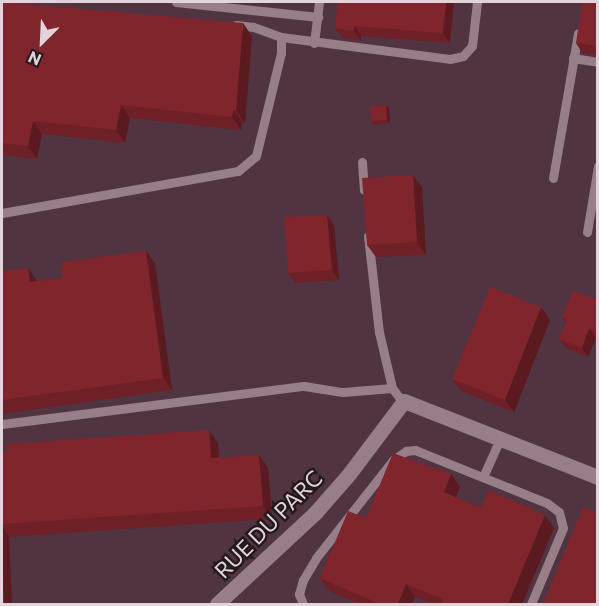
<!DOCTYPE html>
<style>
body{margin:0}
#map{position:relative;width:599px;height:606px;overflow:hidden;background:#432d37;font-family:Commissioner,sans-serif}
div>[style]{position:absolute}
.built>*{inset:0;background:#513442}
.service>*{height:9px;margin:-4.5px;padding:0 4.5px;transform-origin:4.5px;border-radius:4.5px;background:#987e89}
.minor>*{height:15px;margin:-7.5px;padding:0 7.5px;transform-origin:7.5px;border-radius:7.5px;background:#987e89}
.wall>*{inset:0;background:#6f2027}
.shaded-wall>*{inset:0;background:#5a1a20}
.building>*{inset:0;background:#81252d}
span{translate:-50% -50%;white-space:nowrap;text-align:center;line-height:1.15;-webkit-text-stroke:5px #23191d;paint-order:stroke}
.street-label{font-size:22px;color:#e2d4da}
.frame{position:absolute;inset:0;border:3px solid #e2d4da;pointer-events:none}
.north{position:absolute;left:12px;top:12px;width:60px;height:60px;-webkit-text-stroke:4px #23191d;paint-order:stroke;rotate:204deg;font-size:16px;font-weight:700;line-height:24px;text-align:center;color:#e2d4da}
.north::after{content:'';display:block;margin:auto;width:21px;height:27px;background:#e2d4da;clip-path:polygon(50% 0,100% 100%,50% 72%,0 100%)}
</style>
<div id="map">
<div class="built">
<i style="clip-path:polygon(2px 2px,597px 2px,597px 604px,2px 604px)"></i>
</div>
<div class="service">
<i style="left:176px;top:2px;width:143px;rotate:6deg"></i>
<i style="left:281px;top:37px;width:170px;rotate:7.4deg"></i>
<i style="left:450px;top:59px;width:13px;rotate:-13deg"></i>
<i style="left:463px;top:56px;width:13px;rotate:-48deg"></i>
<i style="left:472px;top:46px;width:44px;rotate:-83.5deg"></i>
<i style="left:314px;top:43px;width:41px;rotate:-83deg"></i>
<i style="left:573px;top:58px;width:25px;rotate:9deg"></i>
<i style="left:362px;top:162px;width:28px;rotate:86deg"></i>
<i style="left:553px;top:178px;width:147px;rotate:-80.2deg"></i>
<i style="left:2px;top:213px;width:240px;rotate:-10.1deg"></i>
<i style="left:238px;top:171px;width:23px;rotate:-40deg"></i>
<i style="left:256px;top:156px;width:106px;rotate:-76.4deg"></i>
<i style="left:281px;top:53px;width:16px;rotate:-90deg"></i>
<i style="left:281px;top:37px;width:30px;rotate:-160deg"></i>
<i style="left:253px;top:27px;width:17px;rotate:-173deg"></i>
<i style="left:587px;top:232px;width:67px;rotate:-80.5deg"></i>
<i style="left:368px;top:236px;width:97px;rotate:83.5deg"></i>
<i style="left:379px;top:332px;width:57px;rotate:76.9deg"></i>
<i style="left:2px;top:424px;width:304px;rotate:-7.2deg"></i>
<i style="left:304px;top:386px;width:39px;rotate:9deg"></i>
<i style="left:343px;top:392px;width:49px;rotate:-4.7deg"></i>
<i style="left:392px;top:388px;width:18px;rotate:52deg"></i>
<i style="left:483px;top:477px;width:42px;rotate:-65.9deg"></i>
<i style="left:303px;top:604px;width:11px;rotate:-112deg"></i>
<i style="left:299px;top:594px;width:15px;rotate:-74deg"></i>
<i style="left:303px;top:580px;width:26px;rotate:-59deg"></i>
<i style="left:316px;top:558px;width:125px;rotate:-51.8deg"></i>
<i style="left:393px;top:460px;width:16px;rotate:-35deg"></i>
<i style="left:406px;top:451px;width:9px;rotate:-6deg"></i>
<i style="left:415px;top:450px;width:142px;rotate:21.9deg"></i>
<i style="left:547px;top:503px;width:15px;rotate:37deg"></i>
<i style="left:559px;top:512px;width:16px;rotate:76deg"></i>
<i style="left:563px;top:528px;width:82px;rotate:112.8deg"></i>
</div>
<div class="minor">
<i style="left:217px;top:604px;width:134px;rotate:-42.9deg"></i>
<i style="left:315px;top:513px;width:52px;rotate:-48.9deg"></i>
<i style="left:349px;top:474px;width:91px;rotate:-53deg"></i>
<i style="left:404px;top:401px;width:208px;rotate:21.4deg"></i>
</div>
<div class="wall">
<i style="clip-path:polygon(2px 2px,252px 36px,245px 123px,242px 122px,241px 130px,130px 118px,125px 143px,42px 134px,37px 159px,2px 155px)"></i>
<i style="clip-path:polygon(454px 2px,450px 43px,361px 36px,361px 41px,342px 38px,335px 28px)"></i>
<i style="clip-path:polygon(597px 2px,597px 55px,582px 53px,576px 43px)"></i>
<i style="clip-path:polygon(386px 105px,389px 109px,390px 123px,373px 125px,371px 121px)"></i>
<i style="clip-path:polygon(422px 187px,426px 255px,376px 257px,367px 245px)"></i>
<i style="clip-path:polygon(334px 225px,339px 280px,295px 283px,288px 273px)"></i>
<i style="clip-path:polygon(155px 263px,172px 390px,2px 414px,2px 271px,37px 281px,63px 278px)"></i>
<i style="clip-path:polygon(597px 300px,597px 338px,596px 338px,588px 357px,566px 348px,559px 339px,566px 322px,562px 317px)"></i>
<i style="clip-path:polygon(541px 307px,550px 320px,514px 412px,461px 391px,452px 379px)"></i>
<i style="clip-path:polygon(218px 443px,219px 458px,259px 455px,268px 468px,272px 519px,9px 537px,12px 604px,2px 604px,2px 451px)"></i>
<i style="clip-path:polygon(451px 474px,460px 487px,456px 497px,481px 508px,554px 528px,522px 604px,433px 604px,415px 597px,412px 604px,360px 604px,329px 591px,320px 578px)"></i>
</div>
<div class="shaded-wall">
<i style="clip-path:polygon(446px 2px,454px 2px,450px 43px,443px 33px)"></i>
<i style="clip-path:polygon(243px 23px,252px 36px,245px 123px,236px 110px)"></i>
<i style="clip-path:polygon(354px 26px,361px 36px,361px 41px,354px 31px)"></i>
<i style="clip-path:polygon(121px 105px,130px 118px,125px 143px,116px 130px)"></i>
<i style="clip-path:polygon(386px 105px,389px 109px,390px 123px,387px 120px)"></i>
<i style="clip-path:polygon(233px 110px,242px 122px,241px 130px,232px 117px)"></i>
<i style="clip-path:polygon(33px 121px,42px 134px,37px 159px,28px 146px)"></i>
<i style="clip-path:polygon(413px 175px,422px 187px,426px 255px,417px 242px)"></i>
<i style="clip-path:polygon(327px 215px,334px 225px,339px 280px,332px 270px)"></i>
<i style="clip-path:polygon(146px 251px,155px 263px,172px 390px,163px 378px)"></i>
<i style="clip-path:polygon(28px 268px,37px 281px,30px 282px)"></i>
<i style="clip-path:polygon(541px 307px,550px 320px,514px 412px,505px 400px)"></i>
<i style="clip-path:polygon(589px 328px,596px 338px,588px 357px,582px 348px)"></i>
<i style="clip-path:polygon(209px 430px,218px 443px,220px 471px,211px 458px)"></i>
<i style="clip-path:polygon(259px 455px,268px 468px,272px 519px,263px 506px)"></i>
<i style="clip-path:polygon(451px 474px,460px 487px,453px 505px,444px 492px)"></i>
<i style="clip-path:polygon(545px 515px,554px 528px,522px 604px,508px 604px)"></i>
<i style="clip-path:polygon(2px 526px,9px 537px,12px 604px,4px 604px,2px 554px)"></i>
<i style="clip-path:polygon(406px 584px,415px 597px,412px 604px,398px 604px)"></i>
</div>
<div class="building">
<i style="clip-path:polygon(2px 2px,243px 23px,236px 110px,233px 110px,232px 117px,121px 105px,116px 130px,33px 121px,28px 146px,2px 143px)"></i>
<i style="clip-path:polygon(338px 2px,446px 2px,443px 33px,354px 26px,354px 31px,335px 28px)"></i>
<i style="clip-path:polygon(582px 2px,597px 2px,597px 46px,576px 43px)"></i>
<i style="clip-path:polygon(386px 105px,387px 120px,371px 121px,370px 106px)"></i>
<i style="clip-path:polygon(413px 175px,417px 242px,367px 245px,362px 178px)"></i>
<i style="clip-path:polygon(327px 215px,332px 270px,288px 273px,284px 217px)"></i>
<i style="clip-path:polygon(146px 251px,163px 378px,2px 400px,2px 271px,28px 268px,30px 282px,63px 278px,61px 262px)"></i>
<i style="clip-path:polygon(490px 287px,541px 307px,505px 400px,452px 379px)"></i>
<i style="clip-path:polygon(573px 290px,597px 300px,597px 332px,589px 328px,582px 348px,559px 339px,567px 319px,562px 317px)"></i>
<i style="clip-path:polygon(209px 430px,211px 458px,259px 455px,263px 506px,2px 524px,2px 451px,7px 451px,6px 444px)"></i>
<i style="clip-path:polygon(393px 453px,451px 474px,444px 492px,481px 508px,489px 490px,545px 515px,508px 604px,441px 604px,443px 599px,406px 584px,398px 604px,380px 604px,320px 578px,348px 511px,366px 518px)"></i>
<i style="clip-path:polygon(583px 507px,597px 513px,597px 604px,543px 604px)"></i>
<i style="clip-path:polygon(2px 554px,4px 604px,2px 604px)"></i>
</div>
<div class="street-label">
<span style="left:268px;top:524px;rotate:-45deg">RUE DU PARC</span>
</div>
<div class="frame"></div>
<div class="north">N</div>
</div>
